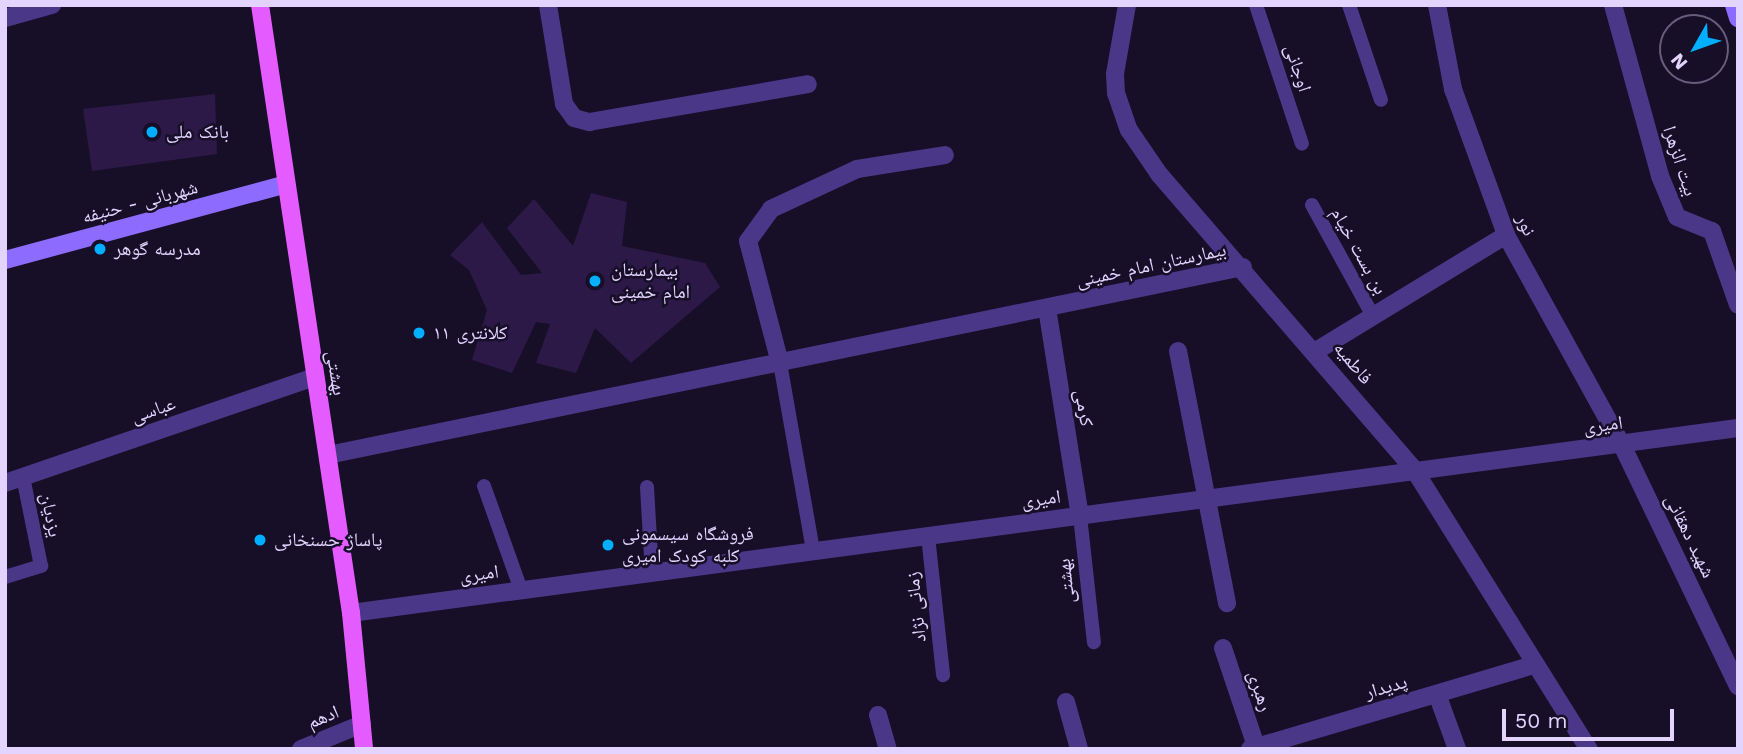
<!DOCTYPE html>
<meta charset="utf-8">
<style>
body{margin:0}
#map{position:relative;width:1743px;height:754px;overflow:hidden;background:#170e27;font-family:"Work Sans","Noto Naskh Arabic",sans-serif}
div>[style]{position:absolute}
.building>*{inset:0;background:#2d1948}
.service>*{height:14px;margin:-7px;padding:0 7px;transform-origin:7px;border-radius:7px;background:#4b3788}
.minor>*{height:18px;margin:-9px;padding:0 9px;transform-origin:9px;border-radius:9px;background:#4b3788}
.tertiary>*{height:18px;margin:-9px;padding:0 9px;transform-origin:9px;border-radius:9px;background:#4b3788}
.secondary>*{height:18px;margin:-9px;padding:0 9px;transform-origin:9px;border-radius:9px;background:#8e6bff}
.primary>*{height:18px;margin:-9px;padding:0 9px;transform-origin:9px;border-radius:9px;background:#e45bff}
.dots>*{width:19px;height:19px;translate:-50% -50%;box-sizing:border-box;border:4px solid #170e27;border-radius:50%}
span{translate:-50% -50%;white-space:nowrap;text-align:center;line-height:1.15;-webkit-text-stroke:5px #170e27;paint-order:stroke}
.street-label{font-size:19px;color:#e2d4ff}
.poi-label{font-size:19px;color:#e2d4ff}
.left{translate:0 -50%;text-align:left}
.frame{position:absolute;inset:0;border:7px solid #e2d4ff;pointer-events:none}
.north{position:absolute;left:1659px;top:14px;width:70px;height:70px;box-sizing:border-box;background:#170e27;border:2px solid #685d7d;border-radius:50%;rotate:230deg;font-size:19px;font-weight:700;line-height:28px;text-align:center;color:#e2d4ff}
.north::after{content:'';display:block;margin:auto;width:24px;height:32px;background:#00afff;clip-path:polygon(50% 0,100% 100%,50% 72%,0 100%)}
.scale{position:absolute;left:1502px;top:709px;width:172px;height:32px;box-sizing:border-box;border:4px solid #e2d4ff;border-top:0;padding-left:9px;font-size:21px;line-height:24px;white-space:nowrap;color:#e2d4ff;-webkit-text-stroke:5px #170e27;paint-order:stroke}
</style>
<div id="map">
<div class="building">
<i style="clip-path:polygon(215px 94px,217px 154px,92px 171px,83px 109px)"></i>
<i style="clip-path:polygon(591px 193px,627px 202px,622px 246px,705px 263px,720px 287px,631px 363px,595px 328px,576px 373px,536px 363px,550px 324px,536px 322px,512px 373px,472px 360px,487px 310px,469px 270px,450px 255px,482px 222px,521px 275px,542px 273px,507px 228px,534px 199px,573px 246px)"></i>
</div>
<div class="service">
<i style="left:1256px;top:5px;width:146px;rotate:71.7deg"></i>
<i style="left:1349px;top:5px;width:100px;rotate:71.4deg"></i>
<i style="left:1312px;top:205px;width:127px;rotate:61.2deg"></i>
<i style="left:780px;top:363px;width:191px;rotate:80deg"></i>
<i style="left:484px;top:486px;width:110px;rotate:70.4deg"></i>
<i style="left:647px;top:487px;width:86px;rotate:86.7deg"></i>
<i style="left:1080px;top:516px;width:127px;rotate:83.7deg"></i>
<i style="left:928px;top:536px;width:140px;rotate:83.8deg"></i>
<i style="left:5px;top:577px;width:38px;rotate:-17deg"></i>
<i style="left:41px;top:566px;width:91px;rotate:-101.4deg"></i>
</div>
<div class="minor">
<i style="left:548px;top:5px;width:100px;rotate:80.8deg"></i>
<i style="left:564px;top:104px;width:17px;rotate:54deg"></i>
<i style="left:574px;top:118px;width:16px;rotate:15deg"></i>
<i style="left:589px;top:122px;width:222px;rotate:-9.8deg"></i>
<i style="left:1127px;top:5px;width:70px;rotate:99.9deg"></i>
<i style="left:1115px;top:74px;width:19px;rotate:87deg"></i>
<i style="left:1116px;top:93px;width:39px;rotate:71deg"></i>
<i style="left:1129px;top:130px;width:53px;rotate:55.7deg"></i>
<i style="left:1159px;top:174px;width:392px;rotate:49.2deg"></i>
<i style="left:1415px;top:471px;width:328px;rotate:58deg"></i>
<i style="left:1437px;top:5px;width:86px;rotate:79.2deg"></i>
<i style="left:1453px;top:89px;width:155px;rotate:70deg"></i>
<i style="left:1506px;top:235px;width:238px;rotate:61.1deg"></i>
<i style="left:1621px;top:443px;width:270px;rotate:64.3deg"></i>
<i style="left:1613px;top:5px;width:177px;rotate:74.6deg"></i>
<i style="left:1660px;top:176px;width:44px;rotate:67.5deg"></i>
<i style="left:1677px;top:217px;width:38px;rotate:22deg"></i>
<i style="left:1712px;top:231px;width:78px;rotate:70.6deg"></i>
<i style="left:5px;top:18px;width:49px;rotate:-15.5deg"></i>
<i style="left:1047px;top:308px;width:211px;rotate:81deg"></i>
<i style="left:1178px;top:351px;width:257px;rotate:79deg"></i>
<i style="left:1316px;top:351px;width:223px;rotate:-31.4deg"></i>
<i style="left:780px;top:363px;width:126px;rotate:-104.7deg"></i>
<i style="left:748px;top:241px;width:39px;rotate:-54deg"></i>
<i style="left:771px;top:209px;width:95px;rotate:-24.9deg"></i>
<i style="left:857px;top:169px;width:89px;rotate:-9deg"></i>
<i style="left:328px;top:455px;width:934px;rotate:-11.61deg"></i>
<i style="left:1223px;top:648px;width:107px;rotate:71.4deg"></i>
<i style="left:1437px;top:694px;width:59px;rotate:70deg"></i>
<i style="left:1066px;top:702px;width:49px;rotate:74.5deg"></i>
<i style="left:878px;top:715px;width:35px;rotate:74deg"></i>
<i style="left:1250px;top:749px;width:295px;rotate:-16.5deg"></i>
</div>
<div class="tertiary">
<i style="left:5px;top:483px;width:328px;rotate:-18.9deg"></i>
<i style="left:351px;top:613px;width:1399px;rotate:-7.6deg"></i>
<i style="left:301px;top:749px;width:66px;rotate:-22.3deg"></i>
</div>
<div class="secondary">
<i style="left:1734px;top:5px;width:14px;rotate:73deg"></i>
<i style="left:5px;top:260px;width:291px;rotate:-15.1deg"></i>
</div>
<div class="primary">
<i style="left:260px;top:5px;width:615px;rotate:81.49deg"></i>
<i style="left:351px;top:613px;width:137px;rotate:84.5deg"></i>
</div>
<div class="dots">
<i style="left:152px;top:132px;background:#00afff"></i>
<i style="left:100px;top:249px;background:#00afff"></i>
<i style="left:595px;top:281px;background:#00afff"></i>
<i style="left:419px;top:333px;background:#00afff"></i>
<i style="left:260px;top:540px;background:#00afff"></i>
<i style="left:608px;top:545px;background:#00afff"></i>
</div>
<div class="street-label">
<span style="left:1298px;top:68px;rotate:72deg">اوجانی</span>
<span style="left:1680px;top:161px;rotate:72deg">بیت الزهرا</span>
<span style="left:140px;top:202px;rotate:-15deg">شهربانی - حنیفه</span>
<span style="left:1526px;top:225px;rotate:66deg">نور</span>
<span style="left:1359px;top:251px;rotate:61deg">بن بست خیام</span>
<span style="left:1151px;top:265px;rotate:-12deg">بیمارستان امام خمینی</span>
<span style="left:1353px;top:363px;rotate:50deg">فاطمیه</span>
<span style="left:336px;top:373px;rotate:81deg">بهشتی</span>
<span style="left:1084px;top:408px;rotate:81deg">کرمی</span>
<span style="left:153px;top:410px;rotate:-19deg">عباسی</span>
<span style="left:1603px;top:425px;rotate:-8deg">امیری</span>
<span style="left:1041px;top:499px;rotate:-8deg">امیری</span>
<span style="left:51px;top:515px;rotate:79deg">یزدیان</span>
<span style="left:1690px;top:536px;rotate:64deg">شهید دهقانی</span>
<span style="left:479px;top:574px;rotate:-8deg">امیری</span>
<span style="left:1066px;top:581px;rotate:-96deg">بهشتی</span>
<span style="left:916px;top:607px;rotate:-96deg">زمانی نژاد</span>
<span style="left:1386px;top:687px;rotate:-16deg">پدیدار</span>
<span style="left:1260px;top:691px;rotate:72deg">رهبری</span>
<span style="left:323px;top:717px;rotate:-22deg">ادهم</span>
</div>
<div class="poi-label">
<span class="left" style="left:166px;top:132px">بانک ملی</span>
<span class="left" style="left:114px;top:249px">مدرسه گوهر</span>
<span class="left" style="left:611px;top:281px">بیمارستان<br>امام خمینی</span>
<span class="left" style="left:433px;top:333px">کلانتری ۱۱</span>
<span class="left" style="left:622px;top:545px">فروشگاه سیسمونی<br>کلبه کودک امیری</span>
<span class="left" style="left:274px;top:540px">پاساژ حسنخانی</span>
</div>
<div class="frame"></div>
<div class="north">N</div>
<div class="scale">50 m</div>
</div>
